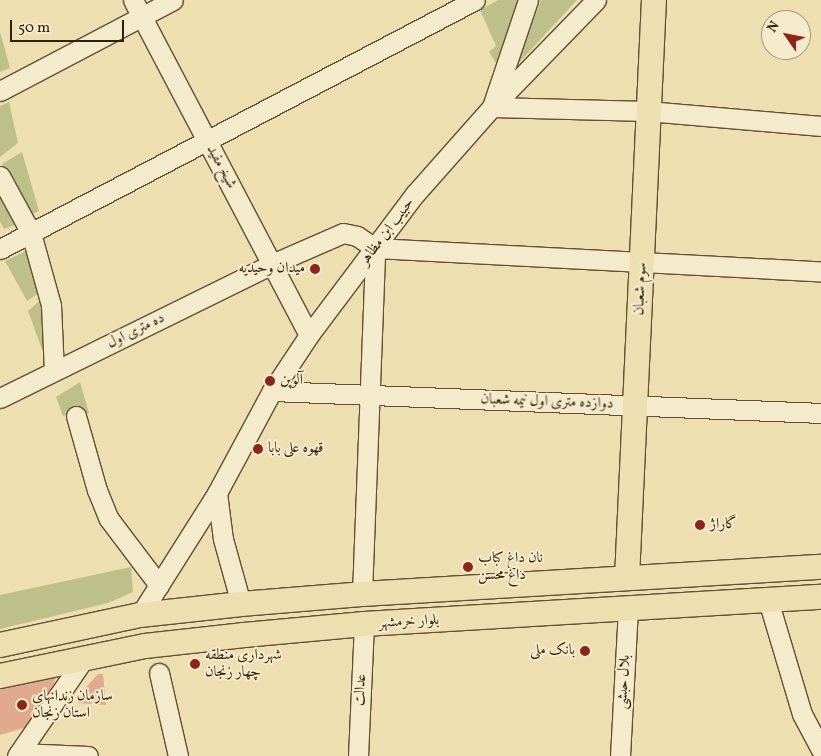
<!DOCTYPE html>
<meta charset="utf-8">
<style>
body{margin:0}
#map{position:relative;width:821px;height:756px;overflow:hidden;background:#eedfb1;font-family:Vollkorn,Amiri,serif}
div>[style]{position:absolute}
.green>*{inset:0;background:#bdc088}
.building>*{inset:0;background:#e1a98d}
.roads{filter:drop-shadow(1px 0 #624f34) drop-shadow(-1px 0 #624f34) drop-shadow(0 1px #624f34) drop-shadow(0 -1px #624f34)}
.minor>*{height:19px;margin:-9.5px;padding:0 9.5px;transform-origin:9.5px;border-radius:9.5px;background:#f4eacc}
.major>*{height:24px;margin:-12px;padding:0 12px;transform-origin:12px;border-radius:12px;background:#eedfb1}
.dots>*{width:14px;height:14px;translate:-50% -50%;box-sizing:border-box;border:2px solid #f4eacc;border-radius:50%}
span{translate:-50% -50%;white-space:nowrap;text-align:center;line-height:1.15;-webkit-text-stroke:4px #f4eacc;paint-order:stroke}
.street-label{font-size:15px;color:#331f0a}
.poi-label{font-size:15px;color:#331f0a}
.right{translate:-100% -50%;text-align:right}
.left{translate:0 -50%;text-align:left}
.north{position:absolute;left:761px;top:10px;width:50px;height:50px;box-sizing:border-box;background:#f4eacc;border:1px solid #a7997e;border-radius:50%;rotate:303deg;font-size:14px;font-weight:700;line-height:20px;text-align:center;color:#331f0a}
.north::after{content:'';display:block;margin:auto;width:18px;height:22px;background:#8f2418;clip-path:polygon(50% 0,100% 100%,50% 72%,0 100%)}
.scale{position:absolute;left:10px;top:20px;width:114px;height:22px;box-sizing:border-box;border:2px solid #331f0a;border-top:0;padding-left:6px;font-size:15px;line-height:18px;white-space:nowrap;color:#331f0a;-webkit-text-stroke:4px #f4eacc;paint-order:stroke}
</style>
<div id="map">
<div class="green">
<i style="clip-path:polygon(498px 0,521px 0,500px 70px,489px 52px,496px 46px,480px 10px)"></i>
<i style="clip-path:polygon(541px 0,577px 0,515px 67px)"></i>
<i style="clip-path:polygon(0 32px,10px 68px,0 72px)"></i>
<i style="clip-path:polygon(9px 102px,18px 143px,0 157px,0 106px)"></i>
<i style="clip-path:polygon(22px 152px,39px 211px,28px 216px,2px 164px)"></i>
<i style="clip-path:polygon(0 187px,21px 223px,4px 229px,0 221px)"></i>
<i style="clip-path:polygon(30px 249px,42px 291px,27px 301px,5px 261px)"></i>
<i style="clip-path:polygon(44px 297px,48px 366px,28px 311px)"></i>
<i style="clip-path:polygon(80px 382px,89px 413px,63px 416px,56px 397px)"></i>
<i style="clip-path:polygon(131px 567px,133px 592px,108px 603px,0 629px,0 595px)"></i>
</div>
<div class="building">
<i style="clip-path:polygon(58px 673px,37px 724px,0 735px,0 687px)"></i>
<i style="clip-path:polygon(98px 674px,103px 674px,106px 705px,78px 703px,81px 693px)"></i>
</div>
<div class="roads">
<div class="minor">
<i style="left:133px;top:0;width:378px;rotate:62.3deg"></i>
<i style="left:528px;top:0;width:113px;rotate:108.6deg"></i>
<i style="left:492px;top:107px;width:155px;rotate:1.5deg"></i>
<i style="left:647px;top:111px;width:175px;rotate:4.9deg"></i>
<i style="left:0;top:91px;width:195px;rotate:-27.7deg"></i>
<i style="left:0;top:176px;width:65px;rotate:61.5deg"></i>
<i style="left:31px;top:233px;width:75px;rotate:74.5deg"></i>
<i style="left:51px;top:305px;width:66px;rotate:87.4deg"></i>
<i style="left:0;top:249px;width:536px;rotate:-27.66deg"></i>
<i style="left:272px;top:391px;width:549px;rotate:2.29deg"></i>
<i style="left:0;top:398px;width:303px;rotate:-26.2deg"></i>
<i style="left:272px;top:264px;width:77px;rotate:-23.6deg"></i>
<i style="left:343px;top:233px;width:14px;rotate:12deg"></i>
<i style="left:357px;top:236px;width:22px;rotate:34deg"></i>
<i style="left:375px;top:248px;width:447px;rotate:3deg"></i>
<i style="left:76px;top:416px;width:77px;rotate:74.2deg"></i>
<i style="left:97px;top:490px;width:31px;rotate:68deg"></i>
<i style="left:109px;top:519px;width:83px;rotate:52.9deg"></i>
<i style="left:217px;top:493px;width:46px;rotate:82.6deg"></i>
<i style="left:223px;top:539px;width:67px;rotate:74.5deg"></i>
<i style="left:362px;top:594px;width:346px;rotate:-87.8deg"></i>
<i style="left:768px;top:600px;width:119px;rotate:73.4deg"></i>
<i style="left:802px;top:714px;width:40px;rotate:62deg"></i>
<i style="left:140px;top:615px;width:144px;rotate:-57.7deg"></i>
<i style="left:217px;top:493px;width:116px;rotate:-61.7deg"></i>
<i style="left:272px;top:391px;width:67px;rotate:-56.5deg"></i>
<i style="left:309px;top:335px;width:176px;rotate:-53.1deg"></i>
<i style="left:415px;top:194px;width:116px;rotate:-48.5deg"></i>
<i style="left:492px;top:107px;width:149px;rotate:-45.8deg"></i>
<i style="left:159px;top:673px;width:85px;rotate:77.1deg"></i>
<i style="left:19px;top:753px;width:69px;rotate:2.5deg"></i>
<i style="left:17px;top:756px;width:120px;rotate:-55.5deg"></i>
<i style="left:358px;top:756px;width:132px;rotate:-87.4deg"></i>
<i style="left:620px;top:756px;width:147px;rotate:-86.9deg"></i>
</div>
<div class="major">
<i style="left:627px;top:578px;width:579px;rotate:-87.33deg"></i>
<i style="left:0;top:645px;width:143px;rotate:-12.1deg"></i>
<i style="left:140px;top:615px;width:102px;rotate:-6.2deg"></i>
<i style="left:241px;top:604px;width:121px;rotate:-4.7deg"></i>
<i style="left:362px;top:594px;width:460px;rotate:-3.4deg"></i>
<i style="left:0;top:676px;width:148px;rotate:-11.7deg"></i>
<i style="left:145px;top:646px;width:100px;rotate:-6.3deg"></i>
<i style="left:244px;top:635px;width:121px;rotate:-5.2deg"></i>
<i style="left:364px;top:624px;width:458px;rotate:-3.4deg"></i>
</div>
</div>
<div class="dots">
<i style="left:315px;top:269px;background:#8f2418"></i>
<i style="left:270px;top:381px;background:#8f2418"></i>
<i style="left:258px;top:449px;background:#8f2418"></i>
<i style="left:700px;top:525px;background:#8f2418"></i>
<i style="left:468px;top:567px;background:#8f2418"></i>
<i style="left:585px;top:651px;background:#8f2418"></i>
<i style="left:195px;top:664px;background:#8f2418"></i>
<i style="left:22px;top:705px;background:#8f2418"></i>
</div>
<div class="street-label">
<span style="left:221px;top:167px;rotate:62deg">شیخ مفید</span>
<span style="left:387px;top:232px;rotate:-53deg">حبیب ابن مظاهر</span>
<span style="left:641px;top:289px;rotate:-87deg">سوم شعبان</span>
<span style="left:136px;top:331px;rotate:-26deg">ده متری اول</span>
<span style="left:547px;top:402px;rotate:2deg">دوازده متری اول نیمه شعبان</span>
<span style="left:409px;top:622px;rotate:-3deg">بلوار خرمشهر</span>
<span style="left:624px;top:682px;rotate:-87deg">بلال حبشی</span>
<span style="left:361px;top:690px;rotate:-87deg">عدالت</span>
</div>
<div class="poi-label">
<span class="right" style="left:305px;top:269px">میدان وحیدیه</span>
<span class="left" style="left:280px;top:381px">آلوپن</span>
<span class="left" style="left:268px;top:449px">قهوه علی بابا</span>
<span class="left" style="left:710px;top:525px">گاراژ</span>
<span class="left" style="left:478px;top:567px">نان داغ کباب<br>داغ محسن</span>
<span class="right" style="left:575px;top:651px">بانک ملی</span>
<span class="left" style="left:205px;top:664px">شهرداری منطقه<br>چهار زنجان</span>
<span class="left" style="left:32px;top:705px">سازمان زندانهای<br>استان زنجان</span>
</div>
<div class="north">N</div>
<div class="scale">50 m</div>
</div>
